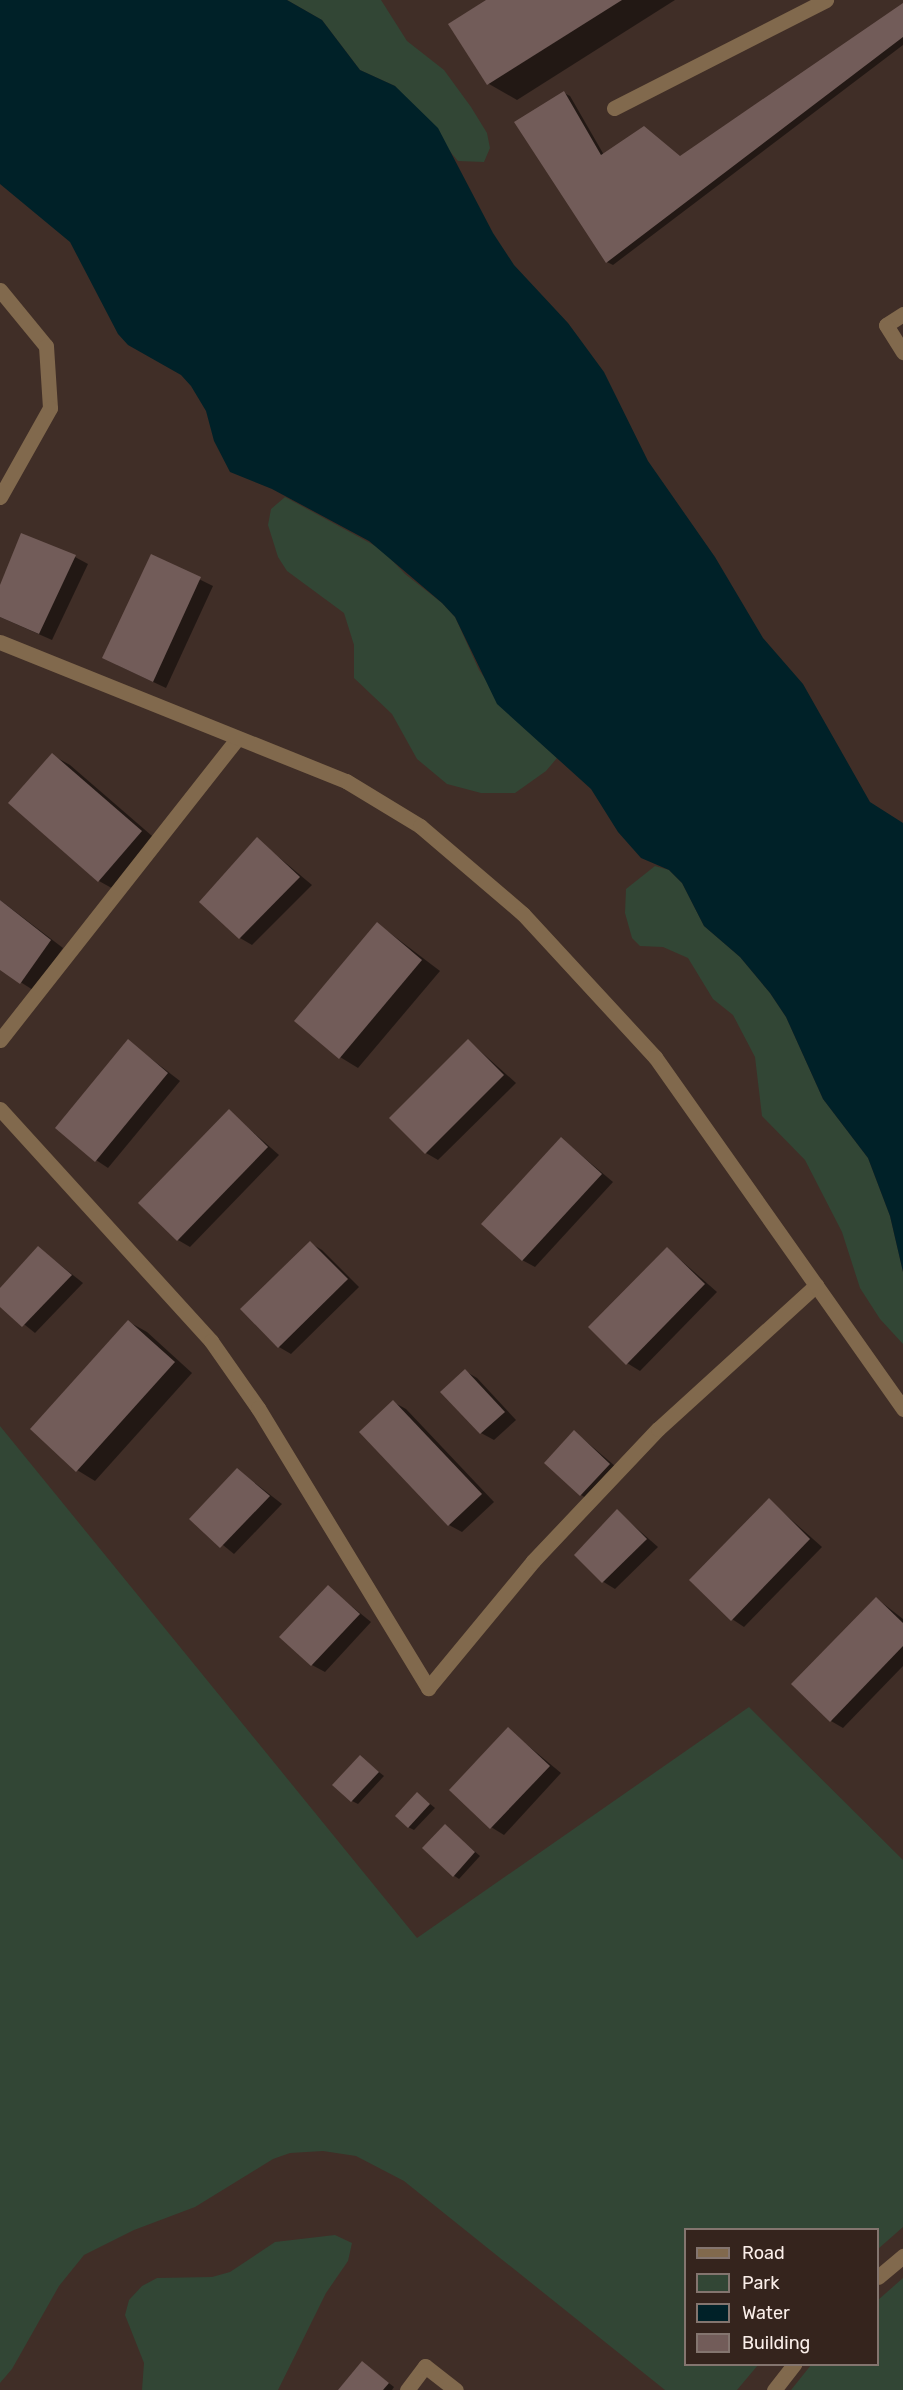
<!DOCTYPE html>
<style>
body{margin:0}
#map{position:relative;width:903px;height:2390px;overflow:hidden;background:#402e27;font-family:Rubik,sans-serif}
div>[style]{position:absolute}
.green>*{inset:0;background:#324635}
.water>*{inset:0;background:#002128}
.shadow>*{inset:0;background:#0007}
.building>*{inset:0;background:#725c59}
.lane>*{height:15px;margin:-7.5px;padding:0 7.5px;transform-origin:7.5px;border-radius:7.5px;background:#81694d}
.street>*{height:15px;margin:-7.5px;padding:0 7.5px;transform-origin:7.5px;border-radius:7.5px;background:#81694d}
span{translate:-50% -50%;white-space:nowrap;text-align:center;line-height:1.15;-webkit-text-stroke:5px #35241d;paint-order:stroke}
.legend{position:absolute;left:684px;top:2228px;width:195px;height:138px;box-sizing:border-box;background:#35241d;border:2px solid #84756f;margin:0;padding:8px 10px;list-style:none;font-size:18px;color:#faeee9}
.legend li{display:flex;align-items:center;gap:12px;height:30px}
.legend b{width:30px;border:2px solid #84756f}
</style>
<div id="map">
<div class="green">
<i style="clip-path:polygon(287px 0,381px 0,407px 41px,444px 70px,471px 107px,487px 133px,490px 148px,484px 162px,458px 161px,395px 86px,360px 70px,322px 20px)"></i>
<i style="clip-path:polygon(285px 497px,381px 549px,405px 574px,442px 603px,455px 617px,479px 670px,510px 714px,557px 758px,546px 771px,515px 793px,481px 793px,447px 784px,417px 759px,392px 714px,354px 678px,354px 645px,344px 613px,287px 571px,278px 557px,268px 525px,271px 509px)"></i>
<i style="clip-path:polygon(655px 866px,669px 870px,682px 883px,704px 926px,740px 957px,770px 993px,786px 1017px,823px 1099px,868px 1158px,890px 1216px,903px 1272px,903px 1344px,880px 1319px,860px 1288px,842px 1232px,805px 1160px,762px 1116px,755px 1057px,733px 1015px,713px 999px,688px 958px,663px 947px,640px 946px,632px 938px,625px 913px,626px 889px)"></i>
<i style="clip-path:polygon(0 1426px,417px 1938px,749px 1707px,903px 1860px,903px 2227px,878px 2249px,878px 2230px,686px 2230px,686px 2364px,758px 2365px,737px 2390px,665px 2390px,404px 2181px,356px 2156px,323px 2151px,290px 2153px,273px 2159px,195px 2207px,134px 2230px,84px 2255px,59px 2286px,12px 2369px,0 2383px)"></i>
<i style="clip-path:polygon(335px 2235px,352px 2243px,348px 2261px,326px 2293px,278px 2390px,142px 2390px,144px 2363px,125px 2315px,129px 2300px,142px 2286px,157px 2278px,212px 2277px,230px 2272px,275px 2242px)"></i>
<i style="clip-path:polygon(903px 2278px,903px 2390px,791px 2390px,811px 2365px,878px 2364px,878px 2300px)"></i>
</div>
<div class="water">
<i style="clip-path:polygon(0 0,287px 0,322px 20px,360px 70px,395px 86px,438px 128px,493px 233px,514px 265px,568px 323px,604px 372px,648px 461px,715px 557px,763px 638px,803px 684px,870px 802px,903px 823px,903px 1272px,890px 1216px,868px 1158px,823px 1099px,786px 1017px,770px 993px,740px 957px,704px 926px,682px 883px,669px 870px,641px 858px,618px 832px,591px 789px,497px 704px,455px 617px,442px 603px,369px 541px,272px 489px,230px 472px,214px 441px,206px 411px,191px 386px,181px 375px,128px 345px,118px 334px,70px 242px,0 184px)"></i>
</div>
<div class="shadow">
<i style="clip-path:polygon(489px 0,675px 0,517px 100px,489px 84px)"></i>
<i style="clip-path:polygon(903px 5px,903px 45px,613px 265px,607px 262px,564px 93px,570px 96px,604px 155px,681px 157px)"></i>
<i style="clip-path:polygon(152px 556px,213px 586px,166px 688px,117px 665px)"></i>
<i style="clip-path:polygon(75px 557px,88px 564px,52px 640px,0 617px,0 589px)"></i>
<i style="clip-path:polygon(52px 755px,70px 765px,159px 842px,117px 891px,99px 881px)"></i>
<i style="clip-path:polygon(257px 839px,312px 885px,252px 945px,240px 938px)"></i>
<i style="clip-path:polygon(0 900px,63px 948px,33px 990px,0 969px)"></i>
<i style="clip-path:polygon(378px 924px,440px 971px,358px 1068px,340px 1057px)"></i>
<i style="clip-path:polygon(128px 1041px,180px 1081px,108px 1168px,96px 1160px)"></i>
<i style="clip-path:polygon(469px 1041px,516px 1083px,438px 1160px,426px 1153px)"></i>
<i style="clip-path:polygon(229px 1111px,279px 1155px,190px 1247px,178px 1240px)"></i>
<i style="clip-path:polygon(562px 1139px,613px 1182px,535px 1267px,522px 1260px)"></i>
<i style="clip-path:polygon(310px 1243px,322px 1250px,359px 1287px,291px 1354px,279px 1347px)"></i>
<i style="clip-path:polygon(39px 1248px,83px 1283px,35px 1333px,0 1305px,0 1290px)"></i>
<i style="clip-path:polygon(668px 1249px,717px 1292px,640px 1371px,627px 1363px)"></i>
<i style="clip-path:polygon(129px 1322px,147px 1332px,192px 1373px,95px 1481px,77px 1470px)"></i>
<i style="clip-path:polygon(465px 1371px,477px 1378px,516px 1420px,494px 1440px,481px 1433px,442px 1392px)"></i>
<i style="clip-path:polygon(393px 1402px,406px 1409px,494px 1502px,462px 1532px,449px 1525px,361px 1432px)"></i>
<i style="clip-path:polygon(575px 1432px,622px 1472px,593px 1502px,581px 1495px)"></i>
<i style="clip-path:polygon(237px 1469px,282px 1504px,234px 1554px,191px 1519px)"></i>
<i style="clip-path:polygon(769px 1500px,822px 1547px,744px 1627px,732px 1619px)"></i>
<i style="clip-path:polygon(617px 1511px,658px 1547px,615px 1589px,602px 1581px)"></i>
<i style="clip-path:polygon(328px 1587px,371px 1622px,325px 1672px,312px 1665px)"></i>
<i style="clip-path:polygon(876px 1598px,903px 1619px,903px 1666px,843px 1728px,831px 1721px)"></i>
<i style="clip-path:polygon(508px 1729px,561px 1773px,504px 1835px,491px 1827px)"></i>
<i style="clip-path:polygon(360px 1757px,384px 1776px,358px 1804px,352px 1801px)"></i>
<i style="clip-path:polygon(418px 1794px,435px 1808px,414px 1830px,408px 1827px)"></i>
<i style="clip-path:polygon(445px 1826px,480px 1856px,459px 1879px,453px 1875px)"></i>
<i style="clip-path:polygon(363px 2363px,394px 2387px,392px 2390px,340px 2390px)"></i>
</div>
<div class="building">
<i style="clip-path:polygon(486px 0,622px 0,487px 85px,448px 24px)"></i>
<i style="clip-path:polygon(903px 3px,903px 37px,606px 263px,514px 122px,564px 91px,601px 155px,644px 126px,680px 156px)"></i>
<i style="clip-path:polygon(21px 533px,76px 555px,39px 634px,0 617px,0 585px)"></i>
<i style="clip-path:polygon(151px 554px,201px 577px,153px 682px,102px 658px)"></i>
<i style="clip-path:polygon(52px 753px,142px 831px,98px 882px,8px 803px)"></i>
<i style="clip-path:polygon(257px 837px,300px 877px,239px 939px,199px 902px)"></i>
<i style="clip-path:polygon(0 900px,51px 940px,20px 984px,0 970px)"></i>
<i style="clip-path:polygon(377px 922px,422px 960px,339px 1059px,294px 1021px)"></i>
<i style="clip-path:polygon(128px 1039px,168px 1073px,95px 1162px,55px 1128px)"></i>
<i style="clip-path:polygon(468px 1039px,504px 1075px,425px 1154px,389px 1118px)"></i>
<i style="clip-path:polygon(229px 1109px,268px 1147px,177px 1241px,138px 1203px)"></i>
<i style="clip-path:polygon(561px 1137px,602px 1174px,522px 1261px,481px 1224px)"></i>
<i style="clip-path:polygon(310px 1241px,348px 1279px,278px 1348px,240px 1309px)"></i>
<i style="clip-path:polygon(38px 1246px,72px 1275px,22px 1327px,0 1307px,0 1288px)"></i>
<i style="clip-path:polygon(667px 1247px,705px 1284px,626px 1365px,588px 1327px)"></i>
<i style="clip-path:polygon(128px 1320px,175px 1362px,76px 1472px,30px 1429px)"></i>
<i style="clip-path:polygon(465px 1369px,505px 1412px,480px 1434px,440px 1392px)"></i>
<i style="clip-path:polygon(393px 1400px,482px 1494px,448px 1526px,359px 1432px)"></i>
<i style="clip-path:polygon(574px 1430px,610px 1464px,580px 1496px,544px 1463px)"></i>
<i style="clip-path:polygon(237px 1468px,270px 1496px,220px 1548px,189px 1519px)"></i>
<i style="clip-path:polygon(769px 1498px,810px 1539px,731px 1621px,689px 1580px)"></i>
<i style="clip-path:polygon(617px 1509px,647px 1539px,602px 1583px,574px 1555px)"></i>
<i style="clip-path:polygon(328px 1585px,360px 1614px,311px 1666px,279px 1637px)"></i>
<i style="clip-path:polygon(876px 1597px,903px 1623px,903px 1646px,830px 1722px,791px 1684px)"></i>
<i style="clip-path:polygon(508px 1727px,550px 1766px,490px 1829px,449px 1790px)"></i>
<i style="clip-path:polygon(360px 1755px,379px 1772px,351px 1802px,332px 1785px)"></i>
<i style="clip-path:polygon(417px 1792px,430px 1804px,408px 1828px,395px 1816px)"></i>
<i style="clip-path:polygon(445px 1824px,475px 1852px,453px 1877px,422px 1848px)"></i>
<i style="clip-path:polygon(362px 2361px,389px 2383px,383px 2390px,338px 2390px)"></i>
</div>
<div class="lane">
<i style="left:614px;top:108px;width:238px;rotate:-27deg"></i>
<i style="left:903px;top:314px;width:20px;rotate:147deg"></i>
<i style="left:886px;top:325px;width:32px;rotate:58deg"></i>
<i style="left:0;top:1040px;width:383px;rotate:-51.8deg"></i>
<i style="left:0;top:1109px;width:314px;rotate:47.7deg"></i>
<i style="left:211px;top:1341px;width:82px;rotate:55deg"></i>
<i style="left:258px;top:1408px;width:328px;rotate:58.7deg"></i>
<i style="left:428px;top:1688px;width:165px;rotate:-50.4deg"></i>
<i style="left:533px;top:1561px;width:182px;rotate:-46.6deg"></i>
<i style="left:658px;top:1429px;width:214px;rotate:-42.3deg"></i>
<i style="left:878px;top:2277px;width:33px;rotate:-40deg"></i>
<i style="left:407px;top:2390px;width:30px;rotate:-53deg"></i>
<i style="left:425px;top:2366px;width:39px;rotate:38deg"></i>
<i style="left:774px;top:2390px;width:33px;rotate:-52deg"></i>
</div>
<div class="street">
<i style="left:0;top:290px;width:72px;rotate:50.6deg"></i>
<i style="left:46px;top:346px;width:62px;rotate:86.3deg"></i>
<i style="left:50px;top:408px;width:102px;rotate:119.3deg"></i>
<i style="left:0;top:642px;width:373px;rotate:21.9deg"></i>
<i style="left:346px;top:781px;width:87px;rotate:31.3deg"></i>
<i style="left:420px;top:826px;width:135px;rotate:40.5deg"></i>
<i style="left:523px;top:914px;width:195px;rotate:47.3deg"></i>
<i style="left:655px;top:1057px;width:431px;rotate:54.8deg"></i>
</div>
<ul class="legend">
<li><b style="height:8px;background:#81694d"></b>Road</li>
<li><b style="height:16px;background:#324635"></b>Park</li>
<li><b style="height:16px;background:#002128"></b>Water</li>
<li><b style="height:16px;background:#725c59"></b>Building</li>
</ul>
</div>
